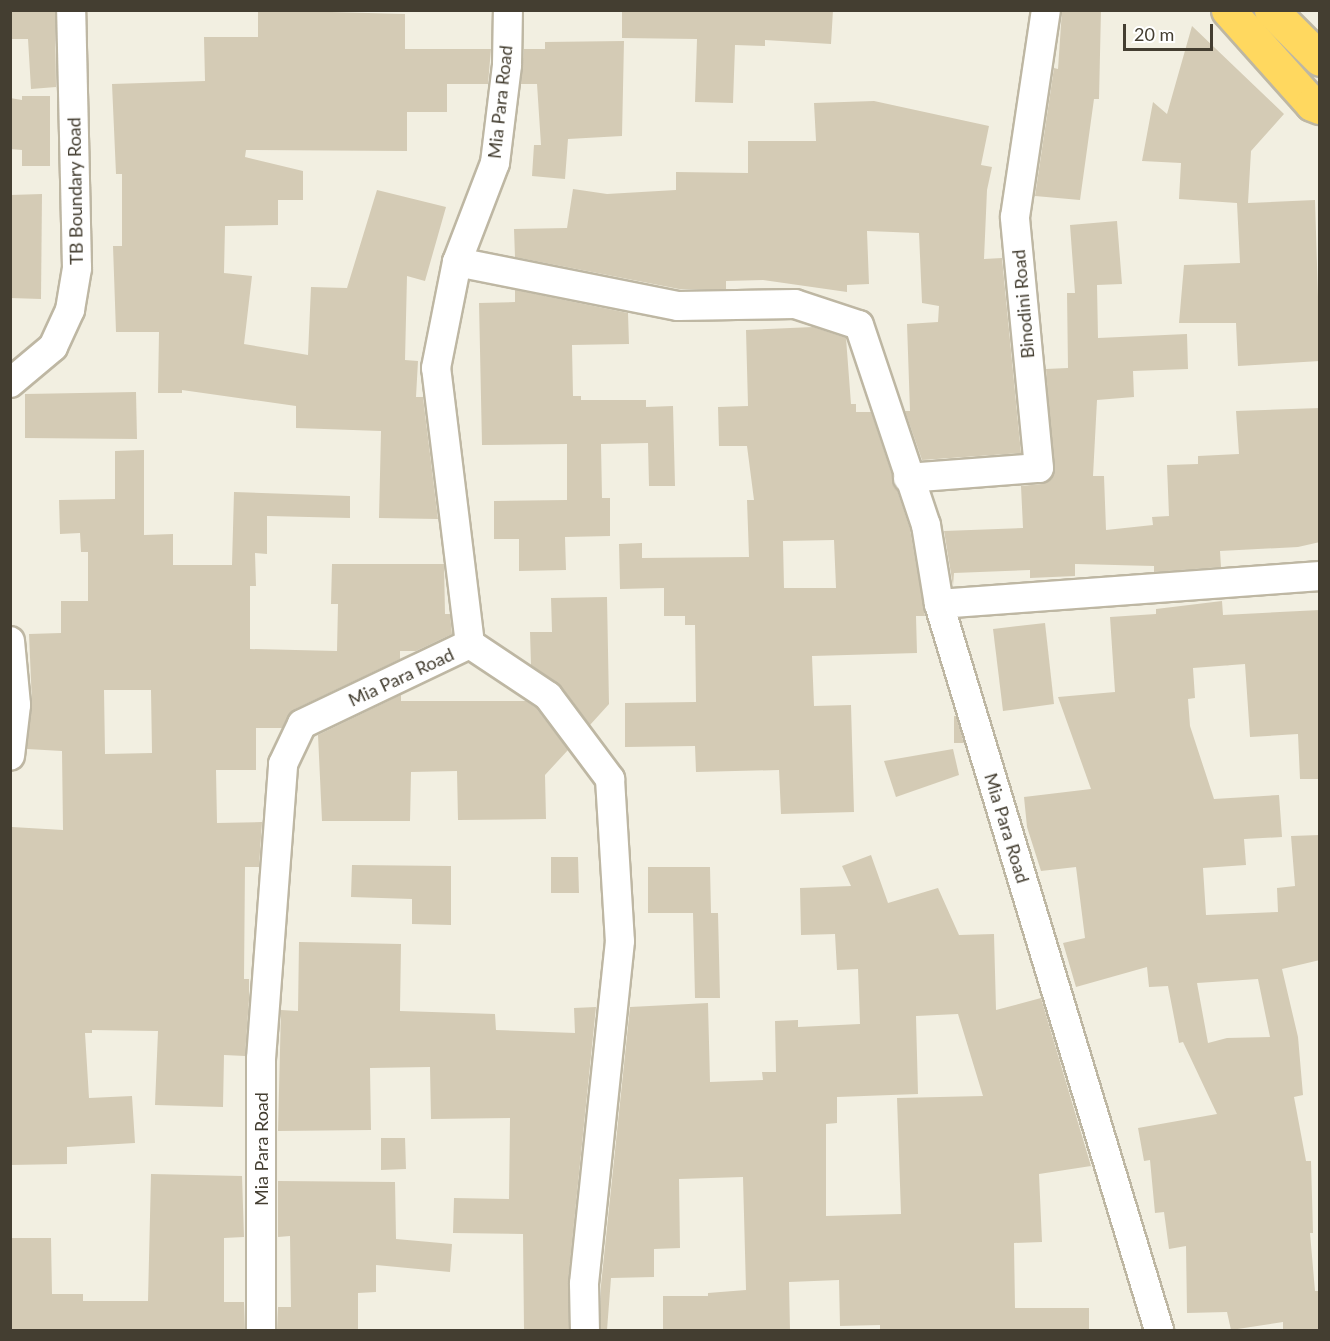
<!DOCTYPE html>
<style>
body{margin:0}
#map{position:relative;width:1330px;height:1341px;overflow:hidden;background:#f2efe1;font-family:Lato,sans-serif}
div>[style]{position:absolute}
.building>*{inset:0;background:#d4cbb5}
.roads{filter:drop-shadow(2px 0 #beb7a3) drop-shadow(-2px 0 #beb7a3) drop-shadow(0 2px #beb7a3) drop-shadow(0 -2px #beb7a3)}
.street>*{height:28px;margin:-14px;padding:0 14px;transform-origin:14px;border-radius:14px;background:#fff}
.highway>*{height:33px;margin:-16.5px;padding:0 16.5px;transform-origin:16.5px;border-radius:16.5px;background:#ffd85f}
span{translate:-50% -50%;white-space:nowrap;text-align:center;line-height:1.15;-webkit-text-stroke:6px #fff;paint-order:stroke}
.street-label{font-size:18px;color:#443e31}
.frame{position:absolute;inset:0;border:12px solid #443e31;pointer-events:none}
.scale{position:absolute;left:1123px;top:24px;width:90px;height:27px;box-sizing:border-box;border:3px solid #443e31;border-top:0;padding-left:8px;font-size:18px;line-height:21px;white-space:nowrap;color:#443e31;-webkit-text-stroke:4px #fff;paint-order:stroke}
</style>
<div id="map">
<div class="building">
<i style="clip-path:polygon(10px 10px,55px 10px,56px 87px,31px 89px,28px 39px,10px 39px)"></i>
<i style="clip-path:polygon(258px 10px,405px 14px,405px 49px,491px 49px,488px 84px,447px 84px,447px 112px,407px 112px,407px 151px,246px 150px,245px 157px,303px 171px,303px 200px,278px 200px,278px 225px,225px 226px,224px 273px,252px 276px,244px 344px,308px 355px,311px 287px,347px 288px,377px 190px,446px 207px,425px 281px,407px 276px,405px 360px,418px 361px,416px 397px,423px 397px,438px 519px,379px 518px,381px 431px,296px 428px,296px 406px,182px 390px,182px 393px,158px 393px,159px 332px,116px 332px,113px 246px,122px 246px,122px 174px,116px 174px,112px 84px,205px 81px,204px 37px,258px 37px)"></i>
<i style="clip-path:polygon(622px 10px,833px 10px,831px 44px,765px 40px,765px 46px,735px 45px,733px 103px,695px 102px,697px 39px,622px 38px)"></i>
<i style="clip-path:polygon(1062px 10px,1101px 10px,1099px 99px,1094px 99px,1080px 200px,1035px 196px,1054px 68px,1058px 69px)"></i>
<i style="clip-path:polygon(1192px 26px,1284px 114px,1251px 151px,1248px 203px,1315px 200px,1320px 361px,1238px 366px,1236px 323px,1179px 323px,1184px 265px,1240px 263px,1237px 203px,1179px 199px,1181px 163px,1142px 161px,1153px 102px,1167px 114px)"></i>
<i style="clip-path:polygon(624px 41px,622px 136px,568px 139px,565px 179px,532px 176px,534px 145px,541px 145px,537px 84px,521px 84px,524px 49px,545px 49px,545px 42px)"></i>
<i style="clip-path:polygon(22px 96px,50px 96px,50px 166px,22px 166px,22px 150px,10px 149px,10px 98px,22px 100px)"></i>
<i style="clip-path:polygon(874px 101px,989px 126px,981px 165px,992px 167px,987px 190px,984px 259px,1002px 258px,1021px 453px,922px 460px,905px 411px,910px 411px,907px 324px,938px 322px,939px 306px,922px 303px,919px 233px,867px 231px,869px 284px,847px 285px,847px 292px,763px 280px,726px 281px,726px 289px,679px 289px,515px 257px,514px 229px,567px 228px,573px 189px,607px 194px,676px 190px,676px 172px,748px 173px,748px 141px,816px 141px,814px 103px)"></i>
<i style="clip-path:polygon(42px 194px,41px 299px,10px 298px,10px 195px)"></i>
<i style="clip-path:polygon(1117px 221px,1122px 284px,1097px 285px,1098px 338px,1187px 334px,1188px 369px,1133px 371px,1134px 397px,1097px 400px,1093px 476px,1104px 476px,1106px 530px,1153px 525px,1152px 517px,1169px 516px,1167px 465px,1198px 464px,1198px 456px,1239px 454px,1236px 411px,1320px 408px,1320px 542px,1298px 547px,1220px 551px,1221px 567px,1154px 572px,1154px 566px,1075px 564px,1075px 576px,1030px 578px,1030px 570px,954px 573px,953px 586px,944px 531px,1023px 528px,1021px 486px,1041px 484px,1054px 474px,1046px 369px,1068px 368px,1067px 293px,1075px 293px,1070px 225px)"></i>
<i style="clip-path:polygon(515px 290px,628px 313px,629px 344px,572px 345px,573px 396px,581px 396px,581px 400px,646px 400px,646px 407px,673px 406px,675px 486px,649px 486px,648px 443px,601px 444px,602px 498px,610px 498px,610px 536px,565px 537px,566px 570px,519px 571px,519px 539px,494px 539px,494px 501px,567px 500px,567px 444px,482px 445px,479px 303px,515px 302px)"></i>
<i style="clip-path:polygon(evenodd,813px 327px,846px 338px,851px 404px,856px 404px,856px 412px,871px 412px,910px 529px,925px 616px,916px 616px,917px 653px,812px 656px,814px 706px,851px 705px,854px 812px,781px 814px,779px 770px,696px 772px,695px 746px,625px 747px,625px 703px,696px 702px,695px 625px,685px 625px,685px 616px,664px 616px,664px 588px,620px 589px,619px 544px,642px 543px,642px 558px,749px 557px,747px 500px,754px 500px,747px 446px,719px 446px,718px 407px,748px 406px,746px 330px,813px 327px,834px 540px,836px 588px,784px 588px,783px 541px,834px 540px)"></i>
<i style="clip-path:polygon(136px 392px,137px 439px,25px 438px,25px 394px)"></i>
<i style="clip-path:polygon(evenodd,144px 450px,144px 535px,173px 534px,173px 565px,232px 565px,234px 492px,350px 496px,350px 518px,267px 516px,267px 554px,255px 553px,256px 586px,250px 586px,250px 649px,337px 651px,338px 604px,331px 604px,332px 564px,444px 564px,445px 614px,450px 614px,452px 634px,416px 651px,400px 651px,400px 659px,295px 709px,282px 728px,256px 728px,256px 770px,216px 770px,217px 823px,262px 822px,259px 867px,245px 867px,244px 979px,249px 979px,249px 1000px,245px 1056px,224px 1055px,223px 1107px,155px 1105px,158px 1031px,92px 1030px,92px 1033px,85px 1033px,89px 1098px,132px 1096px,135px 1143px,67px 1147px,67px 1164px,10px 1165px,12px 827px,63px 830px,62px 751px,27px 749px,32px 704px,29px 634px,61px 633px,61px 601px,88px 601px,88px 552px,81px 552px,80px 533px,60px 534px,59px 500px,115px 499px,115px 451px,144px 450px,104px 690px,151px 690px,152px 753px,105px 754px,104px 690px)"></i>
<i style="clip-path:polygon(607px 597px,609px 704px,590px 725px,561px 686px,531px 665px,530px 632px,552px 632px,551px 598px)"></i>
<i style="clip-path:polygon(evenodd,1222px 601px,1223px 615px,1320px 610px,1320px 779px,1300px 779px,1298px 734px,1250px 737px,1245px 664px,1193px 668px,1195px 698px,1188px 699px,1190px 726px,1214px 799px,1279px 795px,1282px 837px,1244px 839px,1246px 865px,1203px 868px,1206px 915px,1278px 912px,1277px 888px,1295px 886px,1291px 836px,1320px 835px,1320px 960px,1282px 969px,1298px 1037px,1303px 1095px,1294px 1097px,1306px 1161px,1311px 1161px,1313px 1233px,1310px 1233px,1315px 1291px,1320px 1291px,1320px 1330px,1283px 1330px,1283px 1322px,1231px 1330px,1227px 1312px,1187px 1313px,1186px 1246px,1169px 1249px,1164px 1212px,1155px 1213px,1150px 1160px,1144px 1161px,1138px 1128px,1217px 1114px,1183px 1042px,1179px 1043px,1168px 986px,1149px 987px,1147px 967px,1076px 987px,1063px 943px,1085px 938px,1076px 867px,1041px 871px,1027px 827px,1024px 797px,1091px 789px,1058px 697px,1115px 692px,1110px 617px,1156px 614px,1156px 609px,1222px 601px,1258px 979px,1270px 1037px,1227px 1038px,1208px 1043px,1197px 983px,1258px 979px)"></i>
<i style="clip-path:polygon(1045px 623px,1054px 704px,1003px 711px,993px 629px)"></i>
<i style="clip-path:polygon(401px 695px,401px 701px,526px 701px,536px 708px,568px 750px,545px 775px,546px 819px,458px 820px,457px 771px,411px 772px,410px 821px,322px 821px,318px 735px)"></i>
<i style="clip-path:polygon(954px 716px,956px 716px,964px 743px,954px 743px)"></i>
<i style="clip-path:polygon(953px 749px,959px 775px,896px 797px,884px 761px)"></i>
<i style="clip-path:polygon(evenodd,871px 855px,888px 903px,938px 888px,959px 935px,994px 934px,996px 1010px,1041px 998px,1091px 1166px,1039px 1174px,1042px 1242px,1014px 1243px,1015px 1308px,1089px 1308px,1089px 1330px,880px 1330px,880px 1325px,840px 1326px,839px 1280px,789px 1282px,790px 1330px,663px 1330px,663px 1296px,708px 1296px,708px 1293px,746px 1290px,743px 1177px,679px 1179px,680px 1248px,654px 1249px,654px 1277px,611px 1278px,607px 1330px,601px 1330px,601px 1285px,630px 1007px,708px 1003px,710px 1082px,763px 1080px,762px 1072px,776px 1072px,775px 1021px,798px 1020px,798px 1027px,860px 1024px,858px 969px,837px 970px,835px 934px,801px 935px,800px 888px,851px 886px,842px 866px,871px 855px,958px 1014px,983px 1096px,897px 1098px,901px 1214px,826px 1216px,826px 1124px,837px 1123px,837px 1097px,918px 1094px,916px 1016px,958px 1014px)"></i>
<i style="clip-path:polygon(551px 857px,578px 857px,579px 893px,551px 893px)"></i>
<i style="clip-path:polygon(352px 865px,451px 866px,451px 925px,412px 924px,412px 899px,351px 897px)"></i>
<i style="clip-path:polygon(648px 867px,710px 867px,711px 913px,718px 913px,720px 998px,695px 998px,693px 913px,648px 913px)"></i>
<i style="clip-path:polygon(299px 942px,401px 944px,400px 1011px,495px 1014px,496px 1030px,575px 1033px,574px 1008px,596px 1007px,568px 1282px,569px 1330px,524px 1330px,523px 1234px,453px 1233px,454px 1198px,509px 1199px,510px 1118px,431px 1119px,430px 1067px,370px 1068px,371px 1130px,278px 1131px,281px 1010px,298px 1011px)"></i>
<i style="clip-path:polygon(381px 1138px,405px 1138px,406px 1169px,381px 1170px)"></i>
<i style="clip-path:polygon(151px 1174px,242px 1176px,244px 1237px,224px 1238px,224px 1302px,244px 1302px,245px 1330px,10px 1330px,10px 1238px,51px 1238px,52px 1294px,83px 1294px,83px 1301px,148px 1301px)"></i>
<i style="clip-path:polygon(278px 1181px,395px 1182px,396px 1239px,452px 1244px,450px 1272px,376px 1265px,376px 1292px,358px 1293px,358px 1330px,277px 1330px,278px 1307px,291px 1307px,290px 1236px,278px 1237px)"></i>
</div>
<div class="roads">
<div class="street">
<i style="left:457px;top:262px;width:225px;rotate:11.3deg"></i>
<i style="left:678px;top:306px;width:117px;rotate:-1deg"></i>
<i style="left:795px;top:304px;width:67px;rotate:18.2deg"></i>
<i style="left:859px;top:325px;width:211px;rotate:71.5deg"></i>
<i style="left:926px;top:525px;width:80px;rotate:80.7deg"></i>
<i style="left:939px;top:604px;width:759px;rotate:73.14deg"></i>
<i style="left:10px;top:383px;width:56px;rotate:-39.9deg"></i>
<i style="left:53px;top:347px;width:41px;rotate:-65.3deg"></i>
<i style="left:70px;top:310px;width:43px;rotate:-80.5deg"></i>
<i style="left:77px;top:268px;width:258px;rotate:-91.3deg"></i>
<i style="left:908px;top:478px;width:131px;rotate:-4.4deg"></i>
<i style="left:1039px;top:468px;width:252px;rotate:-95.5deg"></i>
<i style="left:1015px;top:217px;width:209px;rotate:-81.5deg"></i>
<i style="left:939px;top:604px;width:382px;rotate:-4.2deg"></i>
<i style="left:10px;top:641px;width:64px;rotate:84.6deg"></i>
<i style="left:16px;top:705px;width:51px;rotate:96.7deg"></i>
<i style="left:470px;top:644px;width:94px;rotate:33.7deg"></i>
<i style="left:548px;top:696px;width:104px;rotate:53.2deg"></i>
<i style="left:610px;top:779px;width:162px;rotate:86.5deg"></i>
<i style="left:620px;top:941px;width:345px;rotate:96deg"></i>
<i style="left:584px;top:1284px;width:46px;rotate:88.8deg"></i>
<i style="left:261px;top:1330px;width:271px;rotate:-90deg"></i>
<i style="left:261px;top:1059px;width:296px;rotate:-85.7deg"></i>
<i style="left:283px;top:764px;width:44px;rotate:-64.6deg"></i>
<i style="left:302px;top:724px;width:186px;rotate:-25.5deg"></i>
<i style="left:470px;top:644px;width:278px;rotate:-97deg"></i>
<i style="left:436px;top:368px;width:108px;rotate:-78.8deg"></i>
<i style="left:457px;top:262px;width:106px;rotate:-69deg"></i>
<i style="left:495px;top:163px;width:99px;rotate:-83deg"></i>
<i style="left:507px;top:65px;width:55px;rotate:-89deg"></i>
</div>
<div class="highway">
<i style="left:1228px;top:10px;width:126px;rotate:48.2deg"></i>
<i style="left:1312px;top:104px;width:9px;rotate:21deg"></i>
<i style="left:1271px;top:10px;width:69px;rotate:45deg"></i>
</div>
</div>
<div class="street-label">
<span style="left:500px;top:102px;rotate:-84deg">Mia Para Road</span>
<span style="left:75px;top:191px;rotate:-91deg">TB Boundary Road</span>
<span style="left:1023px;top:304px;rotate:-95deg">Binodini Road</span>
<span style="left:401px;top:677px;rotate:-25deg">Mia Para Road</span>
<span style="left:1007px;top:828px;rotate:73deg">Mia Para Road</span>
<span style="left:261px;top:1149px;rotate:-90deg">Mia Para Road</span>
</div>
<div class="frame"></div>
<div class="scale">20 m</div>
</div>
